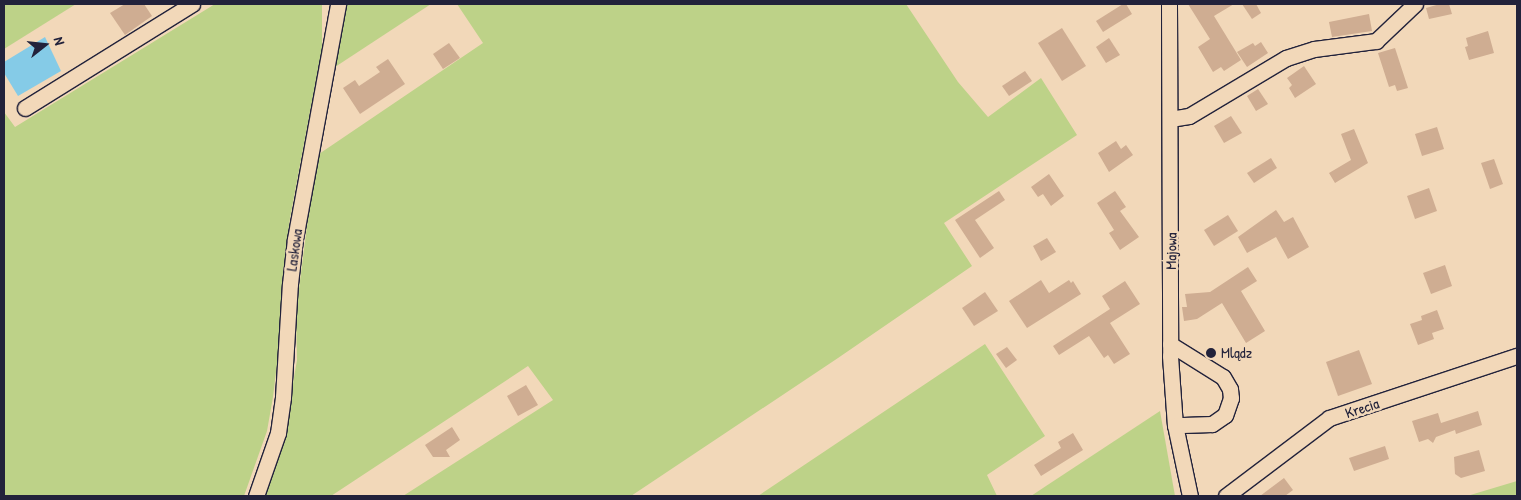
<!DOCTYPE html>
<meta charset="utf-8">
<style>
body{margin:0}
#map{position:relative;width:1521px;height:500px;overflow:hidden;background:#f2d8b9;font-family:"Patrick Hand",sans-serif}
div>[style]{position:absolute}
.green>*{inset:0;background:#bdd288}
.water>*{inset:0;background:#85cbe7}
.building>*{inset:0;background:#cfad92}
.roads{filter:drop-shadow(1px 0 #22223b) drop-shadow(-1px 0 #22223b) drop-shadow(0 1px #22223b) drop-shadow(0 -1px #22223b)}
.minor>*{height:15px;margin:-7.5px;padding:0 7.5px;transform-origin:7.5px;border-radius:7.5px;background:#f2d8b9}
.dots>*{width:14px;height:14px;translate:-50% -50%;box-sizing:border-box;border:2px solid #f2d8b9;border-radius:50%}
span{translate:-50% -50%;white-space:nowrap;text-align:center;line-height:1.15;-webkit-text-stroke:5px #f2d8b9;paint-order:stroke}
.street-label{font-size:15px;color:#22223b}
.poi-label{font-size:15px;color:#22223b}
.left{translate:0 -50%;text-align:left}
.frame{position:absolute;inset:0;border:5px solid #22223b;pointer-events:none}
.north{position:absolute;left:20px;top:20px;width:50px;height:50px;-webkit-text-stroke:4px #f2d8b9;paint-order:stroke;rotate:74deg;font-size:14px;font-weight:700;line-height:20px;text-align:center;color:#22223b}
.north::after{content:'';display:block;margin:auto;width:18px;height:22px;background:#22223b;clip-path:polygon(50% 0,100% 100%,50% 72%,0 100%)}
</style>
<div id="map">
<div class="green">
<i style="clip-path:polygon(4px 4px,76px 4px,4px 49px)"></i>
<i style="clip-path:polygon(215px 4px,322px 4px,322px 48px,290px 218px,283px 273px,279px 347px,273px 397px,267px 431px,244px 496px,4px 496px,4px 112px,15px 127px)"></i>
<i style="clip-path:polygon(349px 4px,431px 4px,332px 69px,346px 6px)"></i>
<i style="clip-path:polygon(457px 4px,906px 4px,958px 82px,988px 117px,1041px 78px,1077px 135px,944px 223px,972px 266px,838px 358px,631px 496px,403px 496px,553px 400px,528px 366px,331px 496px,261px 496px,286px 424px,297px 360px,296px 312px,316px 156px,483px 43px)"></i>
<i style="clip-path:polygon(985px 344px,1045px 436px,987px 475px,997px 496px,758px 496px)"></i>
<i style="clip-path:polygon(1160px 411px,1175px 496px,1031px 496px,1046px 486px)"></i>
<i style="clip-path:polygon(1517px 481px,1517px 496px,1467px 496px)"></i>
</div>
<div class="water">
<i style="clip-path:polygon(45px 37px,61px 71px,18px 96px,4px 73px,4px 62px)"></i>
</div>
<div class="building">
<i style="clip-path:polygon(125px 4px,144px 4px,152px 16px,125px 35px,110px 13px)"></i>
<i style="clip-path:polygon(1123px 4px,1126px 4px,1132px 14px,1103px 32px,1096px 21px)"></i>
<i style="clip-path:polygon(1188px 4px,1234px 4px,1214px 16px,1241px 60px,1224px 71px,1221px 67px,1213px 72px,1198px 47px,1210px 39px)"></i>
<i style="clip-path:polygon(1242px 4px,1256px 4px,1261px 13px,1252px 19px)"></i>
<i style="clip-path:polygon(1440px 4px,1449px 4px,1452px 14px,1429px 19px,1426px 8px)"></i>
<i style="clip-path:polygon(1369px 14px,1372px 31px,1332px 37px,1329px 22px)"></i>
<i style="clip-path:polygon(1062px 28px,1086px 66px,1062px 81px,1038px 43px)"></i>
<i style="clip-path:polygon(1488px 31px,1494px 53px,1469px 60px,1465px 47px,1468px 46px,1466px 38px)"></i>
<i style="clip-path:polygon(1109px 38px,1120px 55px,1106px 63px,1096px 47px)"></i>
<i style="clip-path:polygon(1261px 42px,1268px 53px,1247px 67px,1237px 52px,1253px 43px,1255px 46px)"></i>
<i style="clip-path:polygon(449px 43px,460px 58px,443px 69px,433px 54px)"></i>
<i style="clip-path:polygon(1395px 48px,1408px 88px,1397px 91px,1395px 85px,1389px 87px,1378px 53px)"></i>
<i style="clip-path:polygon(388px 59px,405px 84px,360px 114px,343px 88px,355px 80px,359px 86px,380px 72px,376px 67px)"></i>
<i style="clip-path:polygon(1304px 66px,1316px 84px,1295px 98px,1289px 88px,1292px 85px,1287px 78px)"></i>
<i style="clip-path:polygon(1025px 71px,1032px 81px,1009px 96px,1002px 86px)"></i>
<i style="clip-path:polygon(1258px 89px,1268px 104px,1256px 111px,1247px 96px)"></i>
<i style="clip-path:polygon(1231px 116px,1242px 133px,1224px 143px,1214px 126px)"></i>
<i style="clip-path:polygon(1437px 127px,1444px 149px,1422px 156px,1415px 134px)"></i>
<i style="clip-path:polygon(1354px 129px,1368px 163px,1335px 183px,1329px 173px,1351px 160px,1341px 134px)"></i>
<i style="clip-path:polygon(1116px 141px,1121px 149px,1126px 145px,1133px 155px,1109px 172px,1098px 153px)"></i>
<i style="clip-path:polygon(1271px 158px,1277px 168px,1254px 183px,1247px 173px)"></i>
<i style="clip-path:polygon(1494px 159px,1503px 184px,1490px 189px,1481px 163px)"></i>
<i style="clip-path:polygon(1049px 174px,1064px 196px,1051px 206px,1043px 194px,1038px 197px,1031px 187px)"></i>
<i style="clip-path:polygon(1429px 188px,1437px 211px,1415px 219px,1407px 196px)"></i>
<i style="clip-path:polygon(999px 191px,1005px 200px,975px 220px,994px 248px,980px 258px,955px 220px)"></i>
<i style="clip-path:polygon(1115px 191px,1126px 207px,1120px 211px,1139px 237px,1120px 250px,1109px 233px,1114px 230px,1097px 203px)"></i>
<i style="clip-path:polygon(1276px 210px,1284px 222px,1293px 217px,1309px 247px,1288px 259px,1276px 237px,1247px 253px,1238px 237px)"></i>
<i style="clip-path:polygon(1228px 215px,1238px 231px,1214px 246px,1204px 230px)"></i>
<i style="clip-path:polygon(1047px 238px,1056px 252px,1041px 261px,1033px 246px)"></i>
<i style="clip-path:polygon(1445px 265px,1452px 286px,1431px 294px,1423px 273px)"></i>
<i style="clip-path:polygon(1248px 267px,1257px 281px,1241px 291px,1265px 331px,1246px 343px,1222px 303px,1197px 319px,1184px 321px,1182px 307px,1187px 307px,1185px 294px,1210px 292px)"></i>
<i style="clip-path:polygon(1041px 280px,1049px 293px,1069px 280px,1071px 283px,1073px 281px,1081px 294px,1027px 328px,1009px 301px)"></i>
<i style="clip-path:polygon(1125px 281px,1140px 304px,1110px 323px,1130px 354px,1114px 364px,1108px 355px,1104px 358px,1089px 336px,1059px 355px,1053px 346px,1110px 309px,1102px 296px)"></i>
<i style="clip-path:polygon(985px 292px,998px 311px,974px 326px,962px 308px)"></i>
<i style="clip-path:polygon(1437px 310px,1444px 329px,1432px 333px,1434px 339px,1418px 345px,1410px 324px,1422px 320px,1421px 316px)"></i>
<i style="clip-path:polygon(1007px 347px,1017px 360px,1006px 368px,996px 354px)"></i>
<i style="clip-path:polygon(1359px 350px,1372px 384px,1338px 396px,1326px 362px)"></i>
<i style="clip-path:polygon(526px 385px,538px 405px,518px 416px,507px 396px)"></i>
<i style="clip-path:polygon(1478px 411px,1482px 425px,1456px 434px,1455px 430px,1436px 437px,1433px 443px,1428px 439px,1419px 442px,1412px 421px,1438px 413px,1441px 423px)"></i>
<i style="clip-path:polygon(452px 427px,460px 440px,446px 450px,450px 457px,433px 457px,425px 445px)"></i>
<i style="clip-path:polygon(1073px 433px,1083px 450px,1041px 476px,1034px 465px,1061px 448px,1058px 442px)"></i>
<i style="clip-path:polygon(1385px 446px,1389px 459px,1354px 471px,1349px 458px)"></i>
<i style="clip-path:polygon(1479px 450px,1485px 471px,1461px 478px,1455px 474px,1454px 457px)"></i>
<i style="clip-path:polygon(1284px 478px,1293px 490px,1285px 496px,1260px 496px)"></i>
</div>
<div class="roads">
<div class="minor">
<i style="left:1169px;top:4px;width:352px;rotate:89.8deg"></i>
<i style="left:1170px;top:356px;width:69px;rotate:85.9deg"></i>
<i style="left:1175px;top:425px;width:73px;rotate:78.1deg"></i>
<i style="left:25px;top:108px;width:197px;rotate:-31.9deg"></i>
<i style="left:1170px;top:119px;width:19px;rotate:-9deg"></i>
<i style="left:1189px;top:116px;width:113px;rotate:-30.9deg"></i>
<i style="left:1286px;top:58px;width:29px;rotate:-18deg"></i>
<i style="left:1314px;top:49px;width:63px;rotate:-7.4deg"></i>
<i style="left:1376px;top:41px;width:54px;rotate:-43.5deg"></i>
<i style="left:1170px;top:344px;width:62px;rotate:31.9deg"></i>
<i style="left:1223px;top:377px;width:14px;rotate:60deg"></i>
<i style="left:1230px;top:389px;width:9px;rotate:84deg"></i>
<i style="left:1231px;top:398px;width:18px;rotate:109deg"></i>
<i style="left:1225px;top:415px;width:16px;rotate:145deg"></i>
<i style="left:1212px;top:424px;width:37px;rotate:178deg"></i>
<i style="left:256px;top:496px;width:67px;rotate:-70.8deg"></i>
<i style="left:278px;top:433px;width:36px;rotate:-82deg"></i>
<i style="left:283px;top:397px;width:113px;rotate:-86.5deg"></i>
<i style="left:290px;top:284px;width:45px;rotate:-83.7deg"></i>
<i style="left:295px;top:239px;width:239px;rotate:-79.6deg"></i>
<i style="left:1226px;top:496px;width:129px;rotate:-37.1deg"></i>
<i style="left:1329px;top:418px;width:198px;rotate:-18.3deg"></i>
</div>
</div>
<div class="dots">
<i style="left:1211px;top:353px;background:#22223b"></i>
</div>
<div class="street-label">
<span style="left:294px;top:250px;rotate:-82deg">Laskowa</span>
<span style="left:1171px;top:251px;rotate:-89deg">Majowa</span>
<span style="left:1362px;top:408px;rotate:-18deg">Krecia</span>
</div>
<div class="poi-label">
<span class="left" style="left:1221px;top:353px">Mlądz</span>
</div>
<div class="frame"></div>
<div class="north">N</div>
</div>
